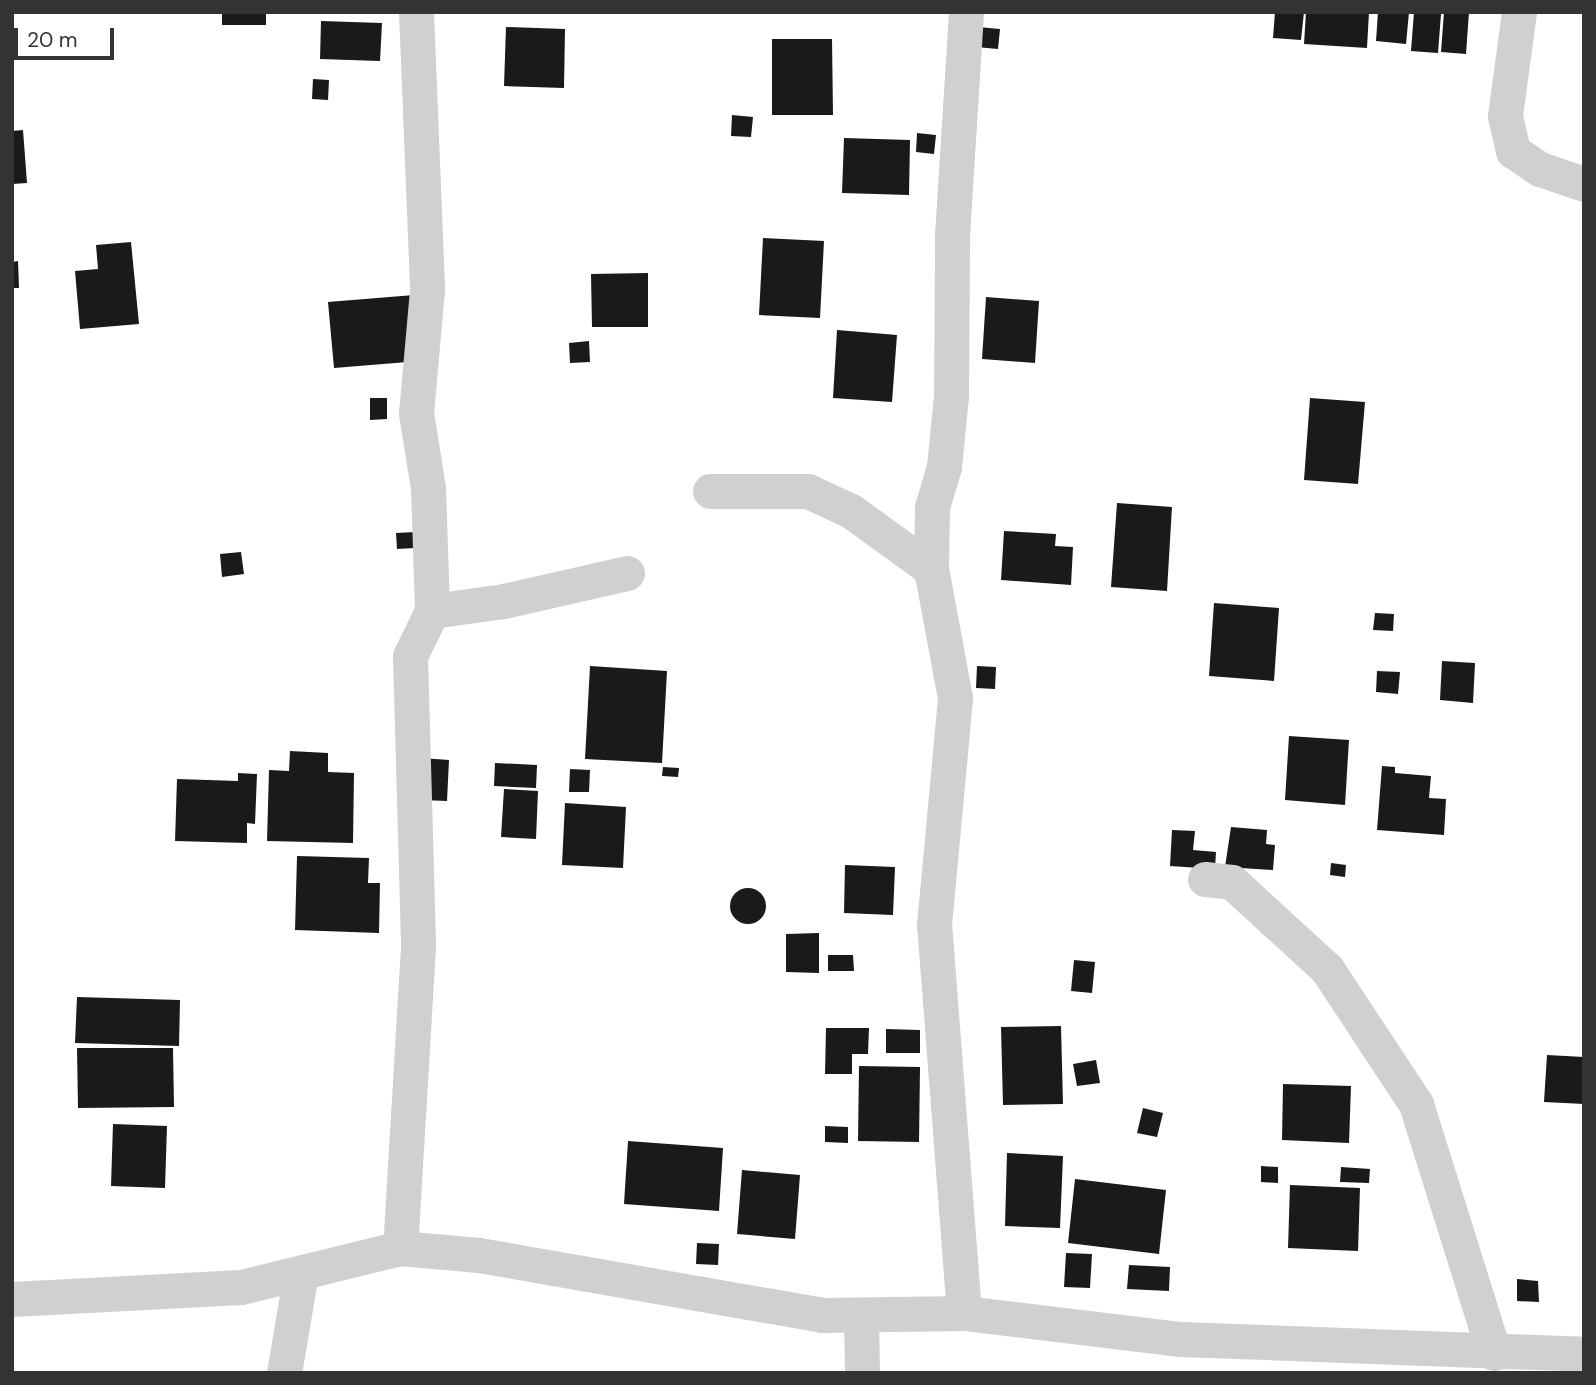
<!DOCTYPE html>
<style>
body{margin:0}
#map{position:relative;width:1596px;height:1385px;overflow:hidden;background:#fff;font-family:"DM Sans",sans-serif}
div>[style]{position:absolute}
.building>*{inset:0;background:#1a1a1a}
.round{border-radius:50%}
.street>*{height:35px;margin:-17.5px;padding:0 17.5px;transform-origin:17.5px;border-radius:17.5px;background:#d0d0d0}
span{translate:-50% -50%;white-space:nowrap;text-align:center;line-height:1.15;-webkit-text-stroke:7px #fff;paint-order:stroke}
.frame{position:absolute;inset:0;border:14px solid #333;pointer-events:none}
.scale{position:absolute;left:14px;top:28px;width:100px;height:32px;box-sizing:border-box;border:4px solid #333;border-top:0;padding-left:9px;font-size:21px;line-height:24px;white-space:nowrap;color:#333;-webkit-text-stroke:5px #fff;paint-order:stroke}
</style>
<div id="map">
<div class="building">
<i style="clip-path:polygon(222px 12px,266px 12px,266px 25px,222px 25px)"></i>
<i style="clip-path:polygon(1275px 12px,1304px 12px,1301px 40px,1273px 38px)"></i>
<i style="clip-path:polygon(1306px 12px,1369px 12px,1367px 48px,1304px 44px)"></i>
<i style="clip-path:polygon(1378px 12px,1409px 12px,1406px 44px,1376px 41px)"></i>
<i style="clip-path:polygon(1414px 12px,1441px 14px,1438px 53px,1411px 51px)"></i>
<i style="clip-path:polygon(1444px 12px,1469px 12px,1466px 54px,1441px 52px)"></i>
<i style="clip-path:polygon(321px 21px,382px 23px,380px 61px,320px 59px)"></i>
<i style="clip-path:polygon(506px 27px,565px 29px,564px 88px,504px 86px)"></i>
<i style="clip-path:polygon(978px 27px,1000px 29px,998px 49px,976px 47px)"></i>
<i style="clip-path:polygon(772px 39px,832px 39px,833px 115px,772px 115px)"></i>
<i style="clip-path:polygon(313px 79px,329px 80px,328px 100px,312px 99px)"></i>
<i style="clip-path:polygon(732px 115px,753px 117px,751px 137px,731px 136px)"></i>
<i style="clip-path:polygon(23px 130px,27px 183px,12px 184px,12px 131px)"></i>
<i style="clip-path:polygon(917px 133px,936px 135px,934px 154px,916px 152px)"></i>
<i style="clip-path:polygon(844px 138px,910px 140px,909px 195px,842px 193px)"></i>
<i style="clip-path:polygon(763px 238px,824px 241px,820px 318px,759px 315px)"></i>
<i style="clip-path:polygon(131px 242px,139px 324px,80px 329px,75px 271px,98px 269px,96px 245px)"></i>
<i style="clip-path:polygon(18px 261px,19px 288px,12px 288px,12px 262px)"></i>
<i style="clip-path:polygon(648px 273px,648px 327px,592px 327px,591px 274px)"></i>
<i style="clip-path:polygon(414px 295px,420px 361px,334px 368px,328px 302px)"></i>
<i style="clip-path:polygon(986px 297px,1039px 301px,1035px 363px,982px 359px)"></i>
<i style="clip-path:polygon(837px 330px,897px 335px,892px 402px,833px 398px)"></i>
<i style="clip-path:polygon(589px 341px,590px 362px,570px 363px,569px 343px)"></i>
<i style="clip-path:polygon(370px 398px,387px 398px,387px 419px,370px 420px)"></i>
<i style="clip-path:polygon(1310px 398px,1365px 402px,1358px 484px,1304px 480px)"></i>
<i style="clip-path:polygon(1117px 503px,1172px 507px,1167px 591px,1111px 587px)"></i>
<i style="clip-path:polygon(1004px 531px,1056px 534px,1055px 546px,1073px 547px,1071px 585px,1001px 580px)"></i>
<i style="clip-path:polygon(415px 532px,416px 548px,397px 549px,396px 533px)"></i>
<i style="clip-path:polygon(241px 552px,244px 574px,222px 577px,220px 554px)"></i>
<i style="clip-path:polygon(1214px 603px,1279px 608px,1274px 681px,1209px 676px)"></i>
<i style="clip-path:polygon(1375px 613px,1394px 614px,1393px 631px,1373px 630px)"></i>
<i style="clip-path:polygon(1442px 661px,1475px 663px,1473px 703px,1440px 700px)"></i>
<i style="clip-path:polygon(590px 666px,667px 671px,662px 763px,585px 759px)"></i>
<i style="clip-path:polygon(977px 666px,996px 667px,995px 689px,976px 688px)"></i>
<i style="clip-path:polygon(1377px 671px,1400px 672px,1398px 694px,1376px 692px)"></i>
<i style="clip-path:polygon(1289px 736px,1349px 740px,1345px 805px,1285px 800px)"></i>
<i style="clip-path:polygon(290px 751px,328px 753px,328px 772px,354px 773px,353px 843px,267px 841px,269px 770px,289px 771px)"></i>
<i style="clip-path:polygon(422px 758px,449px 760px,447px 801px,421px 800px)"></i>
<i style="clip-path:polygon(495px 763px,537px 765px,536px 788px,494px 786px)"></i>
<i style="clip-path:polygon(1382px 766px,1395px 767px,1395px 773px,1431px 776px,1429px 798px,1446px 799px,1444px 835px,1377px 830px)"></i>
<i style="clip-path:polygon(663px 767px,679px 768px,678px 777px,662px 776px)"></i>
<i style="clip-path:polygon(570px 769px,590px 770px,589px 792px,569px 792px)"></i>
<i style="clip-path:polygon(238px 773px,257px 774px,255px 824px,247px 823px,247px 843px,175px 841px,177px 779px,238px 781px)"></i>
<i style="clip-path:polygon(504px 789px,538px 791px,536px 839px,501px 837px)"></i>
<i style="clip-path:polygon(565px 803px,626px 807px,623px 868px,562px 865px)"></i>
<i style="clip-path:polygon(1231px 827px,1267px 830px,1266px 844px,1275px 845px,1273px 870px,1225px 867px)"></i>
<i style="clip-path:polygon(1172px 830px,1195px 831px,1193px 850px,1216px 852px,1215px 869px,1170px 866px)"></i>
<i style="clip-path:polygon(297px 856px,369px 858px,368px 883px,380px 883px,379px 933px,295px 930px)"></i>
<i style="clip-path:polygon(1331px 863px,1346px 865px,1345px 877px,1330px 875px)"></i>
<i style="clip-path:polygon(845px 865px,895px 867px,893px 915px,844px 913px)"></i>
<i class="round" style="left:730px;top:888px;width:36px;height:36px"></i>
<i style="clip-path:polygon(819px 933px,819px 973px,786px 972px,786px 934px)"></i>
<i style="clip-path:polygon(828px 955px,853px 955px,854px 971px,828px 971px)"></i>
<i style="clip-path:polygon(1074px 960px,1095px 962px,1092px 993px,1071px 991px)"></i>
<i style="clip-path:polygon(77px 997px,180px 1000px,179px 1046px,75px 1043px)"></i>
<i style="clip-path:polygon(1061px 1026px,1063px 1104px,1003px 1105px,1001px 1027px)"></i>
<i style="clip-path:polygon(826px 1028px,869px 1028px,868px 1054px,852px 1054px,852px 1074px,825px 1074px)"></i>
<i style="clip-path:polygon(886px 1029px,920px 1030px,920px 1053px,886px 1053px)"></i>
<i style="clip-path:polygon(77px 1048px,173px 1048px,174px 1107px,78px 1108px)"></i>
<i style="clip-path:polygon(1547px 1055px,1584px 1057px,1584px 1104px,1544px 1102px)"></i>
<i style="clip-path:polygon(1096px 1060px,1100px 1083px,1077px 1086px,1073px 1064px)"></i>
<i style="clip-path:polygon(859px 1066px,920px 1067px,919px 1142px,858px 1141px)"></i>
<i style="clip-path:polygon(1283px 1084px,1351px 1086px,1349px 1143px,1282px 1140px)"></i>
<i style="clip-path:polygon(1143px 1108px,1163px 1113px,1157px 1137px,1137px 1133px)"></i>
<i style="clip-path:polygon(113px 1124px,167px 1126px,165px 1188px,111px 1186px)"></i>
<i style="clip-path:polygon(825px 1126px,848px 1127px,848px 1143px,825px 1142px)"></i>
<i style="clip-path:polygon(628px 1141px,723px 1148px,719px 1211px,624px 1204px)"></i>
<i style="clip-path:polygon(1007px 1153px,1063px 1156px,1060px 1228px,1005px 1226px)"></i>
<i style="clip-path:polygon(1261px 1166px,1278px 1167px,1278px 1183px,1261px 1182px)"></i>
<i style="clip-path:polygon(1341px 1167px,1370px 1169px,1369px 1183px,1340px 1182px)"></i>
<i style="clip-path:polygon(742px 1170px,800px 1175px,795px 1239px,737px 1234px)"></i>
<i style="clip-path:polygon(1075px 1179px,1166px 1190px,1159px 1254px,1068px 1243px)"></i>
<i style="clip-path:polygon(1290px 1185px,1360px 1188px,1358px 1251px,1288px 1248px)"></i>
<i style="clip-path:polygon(697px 1243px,719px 1244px,718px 1265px,696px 1264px)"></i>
<i style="clip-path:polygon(1066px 1253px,1092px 1254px,1090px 1288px,1064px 1287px)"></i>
<i style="clip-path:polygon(1129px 1265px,1170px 1267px,1169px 1291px,1127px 1289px)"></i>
<i style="clip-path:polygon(1517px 1279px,1538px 1281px,1539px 1302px,1517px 1301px)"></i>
</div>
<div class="street">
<i style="left:416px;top:12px;width:278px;rotate:87.7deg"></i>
<i style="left:427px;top:290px;width:123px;rotate:95.1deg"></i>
<i style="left:416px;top:413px;width:76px;rotate:80.9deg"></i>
<i style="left:428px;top:488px;width:123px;rotate:88.1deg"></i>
<i style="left:1519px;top:12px;width:105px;rotate:97.7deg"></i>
<i style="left:1505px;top:116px;width:36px;rotate:77deg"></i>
<i style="left:1513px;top:151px;width:32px;rotate:34deg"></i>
<i style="left:1540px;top:169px;width:46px;rotate:18.8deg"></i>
<i style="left:710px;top:491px;width:98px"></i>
<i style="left:808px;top:491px;width:47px;rotate:24.9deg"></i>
<i style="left:851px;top:511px;width:99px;rotate:35.9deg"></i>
<i style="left:627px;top:573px;width:126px;rotate:167.2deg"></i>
<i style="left:504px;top:601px;width:73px;rotate:172.1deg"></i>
<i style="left:432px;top:611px;width:50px;rotate:116.1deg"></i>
<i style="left:410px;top:656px;width:291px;rotate:88.4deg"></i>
<i style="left:418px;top:947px;width:302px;rotate:93.4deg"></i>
<i style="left:400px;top:1248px;width:79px;rotate:5.1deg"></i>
<i style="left:479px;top:1255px;width:348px;rotate:9.9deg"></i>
<i style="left:822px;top:1315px;width:142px;rotate:-0.8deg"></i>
<i style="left:964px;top:1313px;width:218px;rotate:6.9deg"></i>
<i style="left:1180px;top:1339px;width:404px;rotate:2.1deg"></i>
<i style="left:1205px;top:879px;width:27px;rotate:6deg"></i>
<i style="left:1232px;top:882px;width:129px;rotate:42.5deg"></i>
<i style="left:1327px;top:969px;width:162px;rotate:56.6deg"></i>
<i style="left:1416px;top:1104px;width:261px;rotate:72.6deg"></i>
<i style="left:12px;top:1299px;width:229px;rotate:-3deg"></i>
<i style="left:241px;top:1287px;width:164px;rotate:-13.8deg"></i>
<i style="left:964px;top:1313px;width:389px;rotate:-94.4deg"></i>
<i style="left:934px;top:925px;width:228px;rotate:-84.7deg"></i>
<i style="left:955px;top:698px;width:131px;rotate:-100.5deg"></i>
<i style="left:931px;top:569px;width:62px;rotate:-89.1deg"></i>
<i style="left:932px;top:507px;width:42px;rotate:-73.3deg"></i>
<i style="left:944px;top:467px;width:71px;rotate:-84.4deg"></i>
<i style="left:951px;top:396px;width:161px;rotate:-89.6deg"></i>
<i style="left:952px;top:235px;width:223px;rotate:-86.4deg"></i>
<i style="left:861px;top:1315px;width:58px;rotate:89deg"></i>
<i style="left:284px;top:1373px;width:102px;rotate:-80.4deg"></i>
</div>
<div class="frame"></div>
<div class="scale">20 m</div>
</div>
